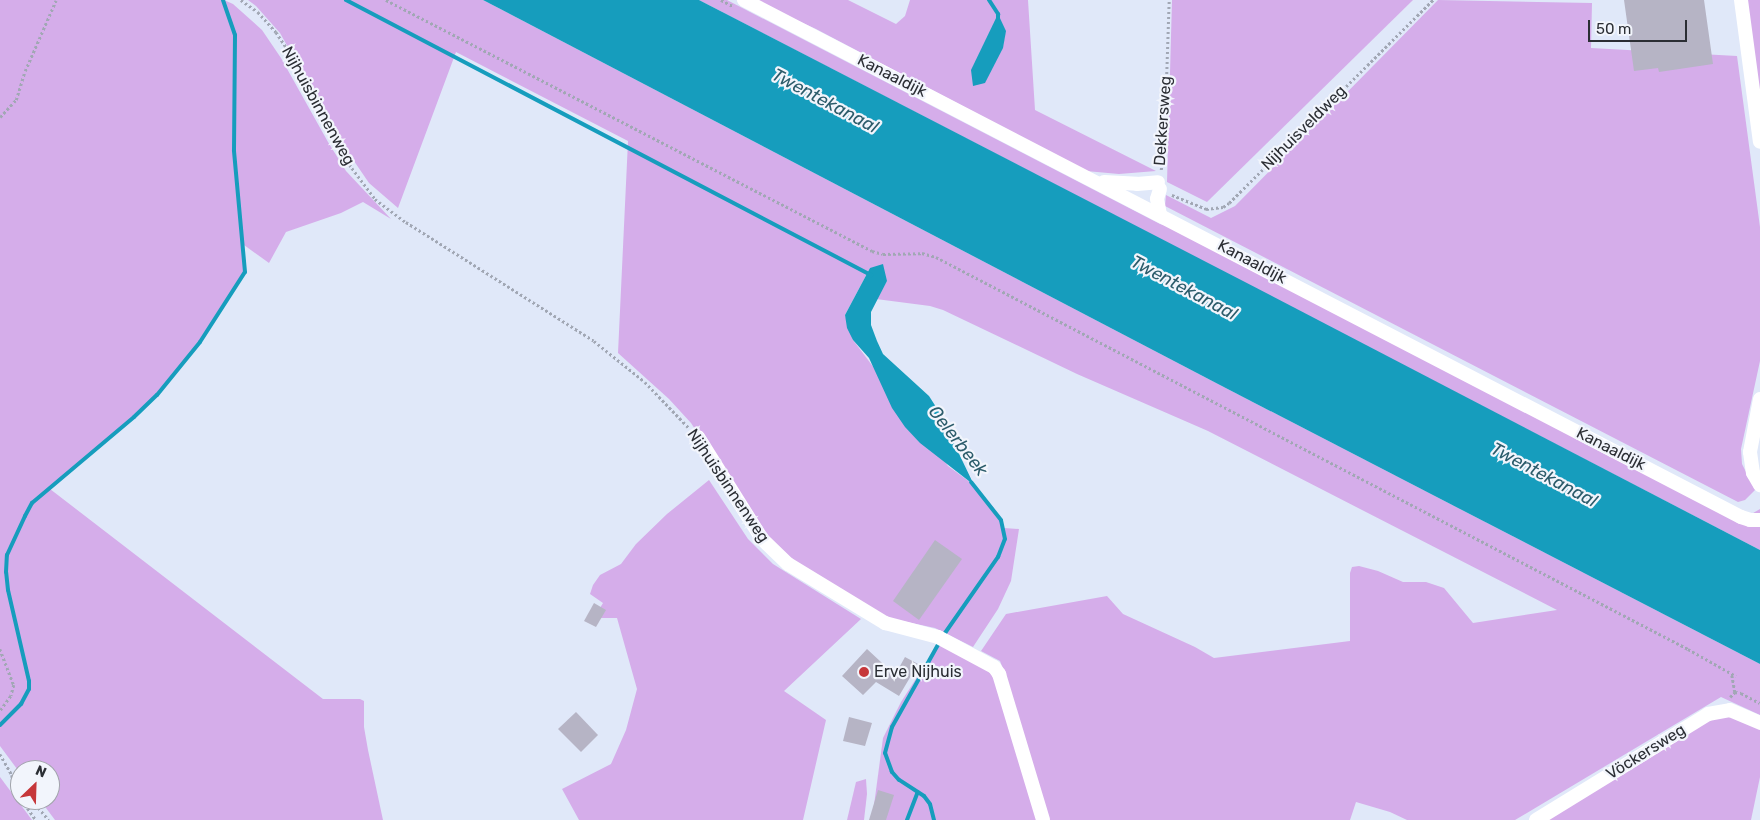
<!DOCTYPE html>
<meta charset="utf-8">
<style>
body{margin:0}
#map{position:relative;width:1760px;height:820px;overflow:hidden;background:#e0e8f9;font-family:Rubik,sans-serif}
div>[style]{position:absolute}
.green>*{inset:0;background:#d5adea}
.water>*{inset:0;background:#169dbd}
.stream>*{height:4px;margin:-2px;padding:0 2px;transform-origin:2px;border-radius:2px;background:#169dbd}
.building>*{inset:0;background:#b6b4c5}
.path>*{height:2.5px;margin-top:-1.25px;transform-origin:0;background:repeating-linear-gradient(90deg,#a1a7b4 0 2.5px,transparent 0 5px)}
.street>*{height:14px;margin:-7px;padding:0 7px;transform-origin:7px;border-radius:7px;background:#fff}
.dots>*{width:14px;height:14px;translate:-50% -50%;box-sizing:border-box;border:2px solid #f2f5fc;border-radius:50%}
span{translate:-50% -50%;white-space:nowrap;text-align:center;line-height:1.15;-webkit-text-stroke:4.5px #f2f5fc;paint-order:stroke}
.street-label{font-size:16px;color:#2b2e34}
.poi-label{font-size:16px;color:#2b2e34}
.left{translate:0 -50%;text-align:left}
.water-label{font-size:18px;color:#2c5c6b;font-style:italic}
.north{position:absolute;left:10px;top:760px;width:50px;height:50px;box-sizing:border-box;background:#f2f5fc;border:1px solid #a2a5ac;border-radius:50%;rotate:24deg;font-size:14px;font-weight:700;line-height:20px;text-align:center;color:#2b2e34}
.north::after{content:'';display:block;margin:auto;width:18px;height:22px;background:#c6373a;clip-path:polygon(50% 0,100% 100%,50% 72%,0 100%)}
.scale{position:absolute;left:1588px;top:20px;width:99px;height:22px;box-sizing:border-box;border:2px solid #2b2e34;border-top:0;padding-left:6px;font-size:15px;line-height:18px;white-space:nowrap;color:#2b2e34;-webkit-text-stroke:4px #f2f5fc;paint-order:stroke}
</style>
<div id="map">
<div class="green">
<i style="clip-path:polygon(0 0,224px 0,233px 4px,262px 30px,281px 58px,328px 142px,346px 171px,391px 219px,363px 202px,341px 213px,286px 232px,269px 263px,244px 245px,245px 272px,200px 342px,157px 395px,134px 417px,50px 489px,323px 699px,360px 699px,364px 701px,364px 727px,368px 750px,383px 820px,55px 820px,40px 800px,50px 800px,50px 770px,20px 770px,20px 773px,0 746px)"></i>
<i style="clip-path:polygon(248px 0,483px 0,1218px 384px,1760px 664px,1760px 715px,1721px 697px,1515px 820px,1407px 820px,1390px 812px,1356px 802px,1350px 820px,1048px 820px,1004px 671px,1000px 661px,981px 651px,1006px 614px,1107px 596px,1123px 614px,1195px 647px,1214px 658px,1350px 641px,1350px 573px,1352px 567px,1359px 566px,1378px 571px,1403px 582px,1426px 582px,1444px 588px,1473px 623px,1557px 610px,1208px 431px,1077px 374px,943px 310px,930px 306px,876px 299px,887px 281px,870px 268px,845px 315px,853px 340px,948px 466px,974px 485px,993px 507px,1004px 528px,1019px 529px,1011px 581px,998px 609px,973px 647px,935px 628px,893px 619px,875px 612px,783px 556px,763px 533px,691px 423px,669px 399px,618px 353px,628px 141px,456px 52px,398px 208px,369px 183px,341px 142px,280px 33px,256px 6px)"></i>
<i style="clip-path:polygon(699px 0,727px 0,1160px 224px,1178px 229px,1748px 516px,1760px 509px,1760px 550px)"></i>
<i style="clip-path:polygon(752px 0,848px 0,896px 24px,905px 16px,910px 0,1028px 0,1035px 110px,1156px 171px,1119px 174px,1086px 171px,816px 29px)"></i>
<i style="clip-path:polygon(1172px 0,1413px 0,1207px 202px,1167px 182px)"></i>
<i style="clip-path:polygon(1438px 0,1592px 3px,1591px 48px,1737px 56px,1760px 227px,1760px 361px,1741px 449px,1742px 464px,1755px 490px,1745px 500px,1738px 502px,1165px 206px,1166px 195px,1211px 218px,1235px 206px)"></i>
<i style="clip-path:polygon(1746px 0,1760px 0,1760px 105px)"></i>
<i style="clip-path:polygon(709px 480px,748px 539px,773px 564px,861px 619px,784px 691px,826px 720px,803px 820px,579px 820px,562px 789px,611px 764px,626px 730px,637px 689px,617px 618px,594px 618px,603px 603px,590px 594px,593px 585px,600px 575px,621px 564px,636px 544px,667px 514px)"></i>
<i style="clip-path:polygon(939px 643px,989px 669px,993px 675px,1038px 820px,872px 820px,883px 738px,901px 702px)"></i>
<i style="clip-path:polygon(1731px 715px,1760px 728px,1760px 777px,1751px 820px,1548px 820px,1711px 717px)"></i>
<i style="clip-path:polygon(0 777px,32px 820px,0 820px)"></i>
<i style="clip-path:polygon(866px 779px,867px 794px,864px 820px,847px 820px,856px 782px)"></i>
</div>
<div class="water">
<i style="clip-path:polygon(483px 0,699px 0,1243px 281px,1760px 550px,1760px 664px,1218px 384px)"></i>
<i style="clip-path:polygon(998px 14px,1006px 31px,1003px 48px,985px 83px,973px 86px,971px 70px)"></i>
<i style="clip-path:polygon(883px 264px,887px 281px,871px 312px,871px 325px,877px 341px,883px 354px,929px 396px,938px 410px,974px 485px,920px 443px,905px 427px,892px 408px,869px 358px,853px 340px,847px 328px,845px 315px,870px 268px)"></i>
</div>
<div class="stream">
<i style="left:346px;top:0;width:593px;rotate:27.65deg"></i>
<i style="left:989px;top:0;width:17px;rotate:57deg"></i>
<i style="left:998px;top:14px;width:5px;rotate:90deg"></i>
<i style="left:945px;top:633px;width:93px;rotate:-55.1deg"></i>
<i style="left:998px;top:557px;width:19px;rotate:-69deg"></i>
<i style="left:1005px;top:539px;width:19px;rotate:-102deg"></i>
<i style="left:1001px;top:520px;width:48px;rotate:-128.3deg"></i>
<i style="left:0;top:725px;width:30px;rotate:-45deg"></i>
<i style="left:21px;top:704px;width:17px;rotate:-62deg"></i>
<i style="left:29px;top:689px;width:8px;rotate:-90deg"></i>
<i style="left:29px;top:681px;width:93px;rotate:-103deg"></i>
<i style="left:8px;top:590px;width:18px;rotate:-96deg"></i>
<i style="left:6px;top:572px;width:17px;rotate:-87deg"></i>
<i style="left:7px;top:555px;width:43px;rotate:-65.2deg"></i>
<i style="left:25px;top:516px;width:15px;rotate:-62deg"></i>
<i style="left:32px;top:503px;width:133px;rotate:-40.1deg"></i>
<i style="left:134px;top:417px;width:32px;rotate:-44deg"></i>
<i style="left:157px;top:395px;width:68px;rotate:-50.9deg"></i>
<i style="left:200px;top:342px;width:83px;rotate:-57.3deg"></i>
<i style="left:245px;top:272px;width:122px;rotate:-95.2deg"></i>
<i style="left:234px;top:150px;width:115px;rotate:-89.5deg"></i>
<i style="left:235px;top:35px;width:37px;rotate:-109deg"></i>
<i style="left:907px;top:820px;width:30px;rotate:-69deg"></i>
<i style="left:934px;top:820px;width:16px;rotate:-104deg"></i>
<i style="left:930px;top:804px;width:10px;rotate:-127deg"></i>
<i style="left:924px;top:796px;width:30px;rotate:-147deg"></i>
<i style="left:899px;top:780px;width:11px;rotate:-131deg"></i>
<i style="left:892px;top:772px;width:20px;rotate:-110deg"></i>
<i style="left:885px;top:753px;width:27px;rotate:-75deg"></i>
<i style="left:892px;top:727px;width:96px;rotate:-60.8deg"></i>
</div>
<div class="building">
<i style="clip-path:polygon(1624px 0,1704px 0,1713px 64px,1659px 72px,1658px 68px,1634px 71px)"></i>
<i style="clip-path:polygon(935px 540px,962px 559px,919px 620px,893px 601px)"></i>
<i style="clip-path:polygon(594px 603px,606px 610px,596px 627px,584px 621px)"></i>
<i style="clip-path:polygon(867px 649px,895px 675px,905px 657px,918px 664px,899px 696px,876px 682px,863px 695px,842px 676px)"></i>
<i style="clip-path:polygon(576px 712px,598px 735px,581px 752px,558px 729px)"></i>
<i style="clip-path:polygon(849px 717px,872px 723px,865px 746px,843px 741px)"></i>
<i style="clip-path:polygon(878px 790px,894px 795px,886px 820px,869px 820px)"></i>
</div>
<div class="path">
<i style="left:241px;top:0;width:21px;rotate:35deg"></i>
<i style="left:258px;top:12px;width:27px;rotate:48deg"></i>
<i style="left:276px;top:32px;width:18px;rotate:56deg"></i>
<i style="left:286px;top:47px;width:84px;rotate:63.7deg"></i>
<i style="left:323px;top:122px;width:54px;rotate:57.8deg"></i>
<i style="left:352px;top:168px;width:39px;rotate:53deg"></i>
<i style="left:375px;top:199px;width:39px;rotate:37deg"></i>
<i style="left:406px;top:222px;width:222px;rotate:32.3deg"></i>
<i style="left:594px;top:341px;width:65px;rotate:38.8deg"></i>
<i style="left:645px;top:382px;width:65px;rotate:46.2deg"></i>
<i style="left:386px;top:0;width:547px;rotate:27.31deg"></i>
<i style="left:872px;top:251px;width:11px;rotate:15deg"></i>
<i style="left:883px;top:254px;width:39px;rotate:-1deg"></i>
<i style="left:922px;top:253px;width:15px;rotate:16deg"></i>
<i style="left:936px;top:257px;width:848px;rotate:27.53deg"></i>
<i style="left:1688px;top:649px;width:55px;rotate:29.4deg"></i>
<i style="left:721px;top:0;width:13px;rotate:27deg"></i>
<i style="left:0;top:117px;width:23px;rotate:-47deg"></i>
<i style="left:16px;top:100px;width:30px;rotate:-73deg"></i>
<i style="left:25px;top:71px;width:77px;rotate:-66.4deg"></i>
<i style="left:1161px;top:170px;width:21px;rotate:-82deg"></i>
<i style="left:1164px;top:149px;width:149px;rotate:-88.1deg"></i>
<i style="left:1172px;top:195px;width:37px;rotate:22deg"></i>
<i style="left:1206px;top:209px;width:17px;rotate:-7deg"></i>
<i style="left:1223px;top:207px;width:7px;rotate:-34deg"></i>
<i style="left:1229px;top:203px;width:288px;rotate:-44.9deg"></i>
<i style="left:0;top:649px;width:39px;rotate:69deg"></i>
<i style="left:14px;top:685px;width:11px;rotate:105deg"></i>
<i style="left:11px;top:696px;width:19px;rotate:126deg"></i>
<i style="left:1732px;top:675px;width:17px;rotate:80deg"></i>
<i style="left:1730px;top:697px;width:7px;rotate:-45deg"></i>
<i style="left:1735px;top:692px;width:6px;rotate:9deg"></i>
<i style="left:1741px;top:693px;width:21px;rotate:28deg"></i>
<i style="left:0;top:754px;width:24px;rotate:60deg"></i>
<i style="left:12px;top:775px;width:13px;rotate:81deg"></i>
<i style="left:14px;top:788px;width:11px;rotate:56deg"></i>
<i style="left:13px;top:776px;width:11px;rotate:52deg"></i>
<i style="left:22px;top:800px;width:24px;rotate:55deg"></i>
<i style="left:32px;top:800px;width:26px;rotate:50deg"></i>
</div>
<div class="street">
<i style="left:744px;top:0;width:1123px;rotate:27.41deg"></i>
<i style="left:1741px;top:517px;width:9px;rotate:18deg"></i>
<i style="left:1750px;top:520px;width:10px"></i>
<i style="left:1741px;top:0;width:143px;rotate:82.4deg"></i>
<i style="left:1104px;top:182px;width:33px;rotate:3deg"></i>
<i style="left:1137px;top:184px;width:21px;rotate:-5deg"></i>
<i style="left:1160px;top:189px;width:10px;rotate:107deg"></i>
<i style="left:1157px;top:199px;width:15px;rotate:79deg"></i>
<i style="left:1760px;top:399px;width:54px;rotate:100.7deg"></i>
<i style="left:1750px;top:452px;width:21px;rotate:82deg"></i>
<i style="left:1753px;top:473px;width:14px;rotate:60deg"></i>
<i style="left:698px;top:437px;width:120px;rotate:57.9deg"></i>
<i style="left:762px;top:539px;width:36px;rotate:44deg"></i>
<i style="left:788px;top:564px;width:114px;rotate:31.3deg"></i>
<i style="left:885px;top:623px;width:55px;rotate:14.8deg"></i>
<i style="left:938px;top:637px;width:64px;rotate:28.2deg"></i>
<i style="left:994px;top:667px;width:9px;rotate:54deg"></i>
<i style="left:999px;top:674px;width:152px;rotate:73.2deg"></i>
<i style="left:1536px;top:820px;width:202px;rotate:-31.6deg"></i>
<i style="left:1708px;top:714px;width:22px;rotate:-10deg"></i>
<i style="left:1730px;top:710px;width:33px;rotate:23deg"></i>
</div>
<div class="dots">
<i style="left:864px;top:672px;background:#c6373a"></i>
</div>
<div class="street-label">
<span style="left:892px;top:76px;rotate:27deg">Kanaaldijk</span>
<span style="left:318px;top:106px;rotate:61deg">Nijhuisbinnenweg</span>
<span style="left:1163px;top:121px;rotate:-86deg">Dekkersweg</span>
<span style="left:1304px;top:128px;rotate:-45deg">Nijhuisveldweg</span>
<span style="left:1252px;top:262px;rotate:28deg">Kanaaldijk</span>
<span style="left:1611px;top:449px;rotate:27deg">Kanaaldijk</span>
<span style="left:728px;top:486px;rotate:56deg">Nijhuisbinnenweg</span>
<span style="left:1646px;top:752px;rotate:-32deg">Vöckersweg</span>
</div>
<div class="poi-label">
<span class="left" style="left:874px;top:672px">Erve Nijhuis</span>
</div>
<div class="water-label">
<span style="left:825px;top:101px;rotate:28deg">Twentekanaal</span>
<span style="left:1184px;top:288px;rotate:28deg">Twentekanaal</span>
<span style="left:958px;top:441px;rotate:52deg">Oelerbeek</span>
<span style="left:1544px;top:475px;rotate:28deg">Twentekanaal</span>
</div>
<div class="north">N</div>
<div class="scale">50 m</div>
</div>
